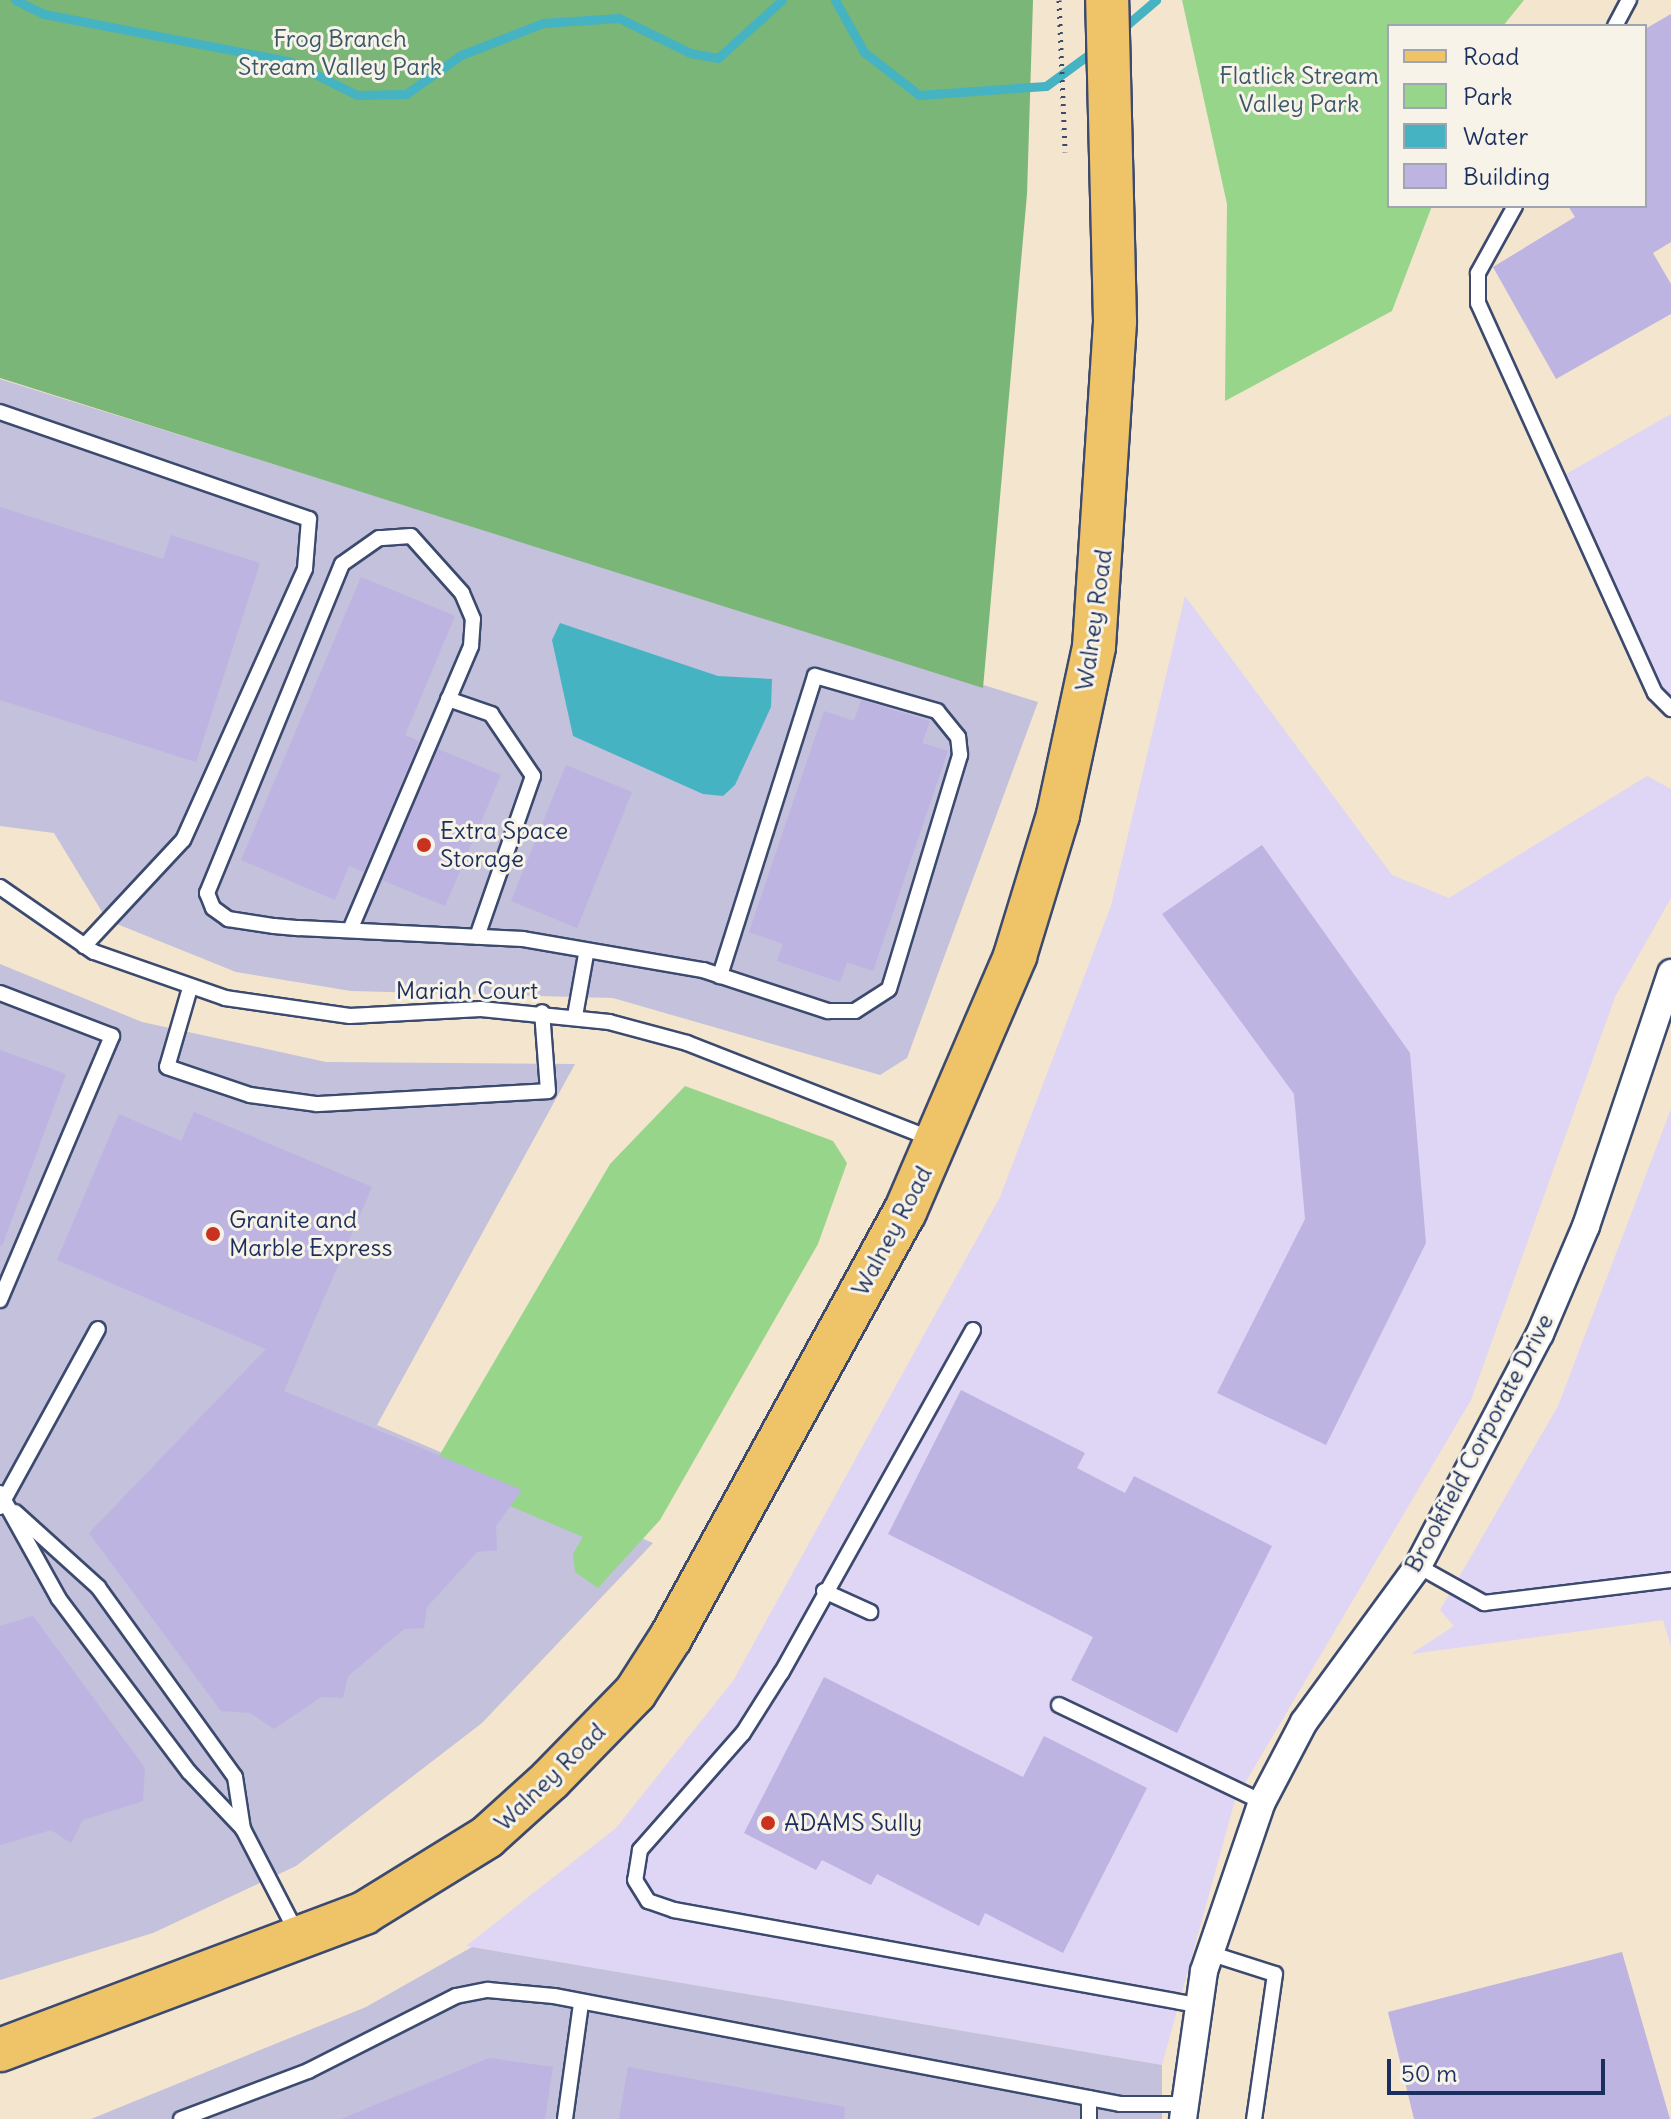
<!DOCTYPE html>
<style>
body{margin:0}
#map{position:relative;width:1671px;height:2119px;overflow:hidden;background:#f4e5cf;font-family:Delius,sans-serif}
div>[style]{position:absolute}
.built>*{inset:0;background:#dfd5f5}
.industrial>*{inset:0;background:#c3c1db}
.green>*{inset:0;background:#97d58b}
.forest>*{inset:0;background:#79b677}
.water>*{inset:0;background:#46b3c3}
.stream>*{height:9px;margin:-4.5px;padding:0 4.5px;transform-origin:4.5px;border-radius:4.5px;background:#46b3c3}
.building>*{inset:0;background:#bdb4e1}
.path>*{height:5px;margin-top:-2.5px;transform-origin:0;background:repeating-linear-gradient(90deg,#3c4a6f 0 2px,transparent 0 8px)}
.roads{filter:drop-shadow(2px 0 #3c4a6f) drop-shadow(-2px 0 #3c4a6f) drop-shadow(0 2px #3c4a6f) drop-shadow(0 -2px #3c4a6f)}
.service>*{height:14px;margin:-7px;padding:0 7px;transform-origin:7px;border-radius:7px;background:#fff}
.minor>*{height:26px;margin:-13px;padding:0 13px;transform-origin:13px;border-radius:13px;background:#fff}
.primary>*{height:42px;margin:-21px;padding:0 21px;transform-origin:21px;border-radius:21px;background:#efc469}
.dots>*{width:22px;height:22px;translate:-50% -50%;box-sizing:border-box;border:4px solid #f7f3e8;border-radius:50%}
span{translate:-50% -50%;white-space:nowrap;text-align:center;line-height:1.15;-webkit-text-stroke:6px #f7f3e8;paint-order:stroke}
.park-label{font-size:24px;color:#3a5869}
.street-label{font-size:24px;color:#1b2f5e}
.poi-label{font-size:24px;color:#1b2f5e}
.left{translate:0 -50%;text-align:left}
.legend{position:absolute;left:1387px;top:24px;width:260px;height:184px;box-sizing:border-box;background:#f7f3e8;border:2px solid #9fa5b1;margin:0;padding:10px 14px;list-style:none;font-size:24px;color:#1b2f5e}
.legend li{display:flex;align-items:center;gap:16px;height:40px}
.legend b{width:40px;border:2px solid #9fa5b1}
.scale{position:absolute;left:1387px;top:2059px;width:218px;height:36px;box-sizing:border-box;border:4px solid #1b2f5e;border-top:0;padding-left:10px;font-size:24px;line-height:28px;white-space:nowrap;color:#1b2f5e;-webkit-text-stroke:6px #f7f3e8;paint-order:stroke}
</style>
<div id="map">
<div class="built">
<i style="clip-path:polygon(1671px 414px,1671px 698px,1656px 685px,1561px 477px)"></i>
<i style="clip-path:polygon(1185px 596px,1392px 875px,1449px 898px,1647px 776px,1671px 789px,1671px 898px,1615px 997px,1471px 1400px,1235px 1800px,1162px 2065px,466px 1946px,616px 1828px,733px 1681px,1000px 1197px,1111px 906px)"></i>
<i style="clip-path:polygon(1671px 1109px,1671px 1646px,1663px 1620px,1411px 1654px,1454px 1626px,1440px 1610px,1558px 1406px)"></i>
</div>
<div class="industrial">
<i style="clip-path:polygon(0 379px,1038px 702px,907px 1058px,880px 1075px,613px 998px,351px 991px,236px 972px,107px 920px,54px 833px,0 826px)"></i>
<i style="clip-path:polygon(0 964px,142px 1022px,326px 1062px,575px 1064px,377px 1425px,653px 1543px,482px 1723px,296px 1866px,153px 1933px,0 1980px)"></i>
<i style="clip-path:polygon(472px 1947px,1162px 2065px,1162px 2119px,91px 2119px,366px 2007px)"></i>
</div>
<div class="green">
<i style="clip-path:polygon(1182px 0,1524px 0,1503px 26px,1389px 26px,1389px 206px,1432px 206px,1392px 311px,1225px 401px,1227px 204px)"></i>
<i style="clip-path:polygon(685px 1086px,833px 1141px,847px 1163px,818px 1244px,660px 1520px,598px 1588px,575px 1572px,573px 1554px,583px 1537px,510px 1506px,439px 1456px,610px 1164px)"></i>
</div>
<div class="forest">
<i style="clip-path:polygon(0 0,1033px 0,1027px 194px,983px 688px,0 378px)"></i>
</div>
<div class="water">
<i style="clip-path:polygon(560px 623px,718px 676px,772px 679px,771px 707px,735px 785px,723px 796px,703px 794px,573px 736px,552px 640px)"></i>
</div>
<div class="stream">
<i style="left:15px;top:0;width:32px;rotate:26deg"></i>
<i style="left:44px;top:14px;width:249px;rotate:10.9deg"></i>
<i style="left:289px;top:61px;width:76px;rotate:26.6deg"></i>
<i style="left:357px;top:95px;width:49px;rotate:-1.2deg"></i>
<i style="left:406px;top:94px;width:67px;rotate:-35.3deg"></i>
<i style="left:461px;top:55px;width:88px;rotate:-21.3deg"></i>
<i style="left:543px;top:23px;width:76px;rotate:-3.8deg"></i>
<i style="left:619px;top:18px;width:79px;rotate:26.2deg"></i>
<i style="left:690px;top:53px;width:28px;rotate:10deg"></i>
<i style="left:718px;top:58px;width:86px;rotate:-42.2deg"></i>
<i style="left:835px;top:0;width:60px;rotate:60.9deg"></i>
<i style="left:864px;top:52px;width:70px;rotate:38deg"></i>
<i style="left:919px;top:95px;width:127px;rotate:-4.1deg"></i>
<i style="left:1046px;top:86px;width:61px;rotate:-36.3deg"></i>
<i style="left:1122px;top:29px;width:45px;rotate:-40.5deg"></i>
</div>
<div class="building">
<i style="clip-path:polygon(1671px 14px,1671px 242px,1653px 253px,1671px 284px,1671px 314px,1556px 379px,1493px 267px,1575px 217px,1568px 206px,1645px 206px,1645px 29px)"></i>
<i style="clip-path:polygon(0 507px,163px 559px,171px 535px,260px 563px,196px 762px,0 700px)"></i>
<i style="clip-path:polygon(361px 577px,455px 616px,405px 735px,419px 741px,364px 872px,349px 866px,335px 900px,241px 860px)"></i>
<i style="clip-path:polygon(861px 700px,930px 721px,922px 743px,948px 751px,873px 971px,847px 962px,840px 982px,777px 961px,783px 944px,749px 932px,824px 711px,854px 721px)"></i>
<i style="clip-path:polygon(438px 749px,501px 775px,445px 906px,382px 880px)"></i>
<i style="clip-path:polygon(566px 765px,632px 792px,577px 928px,511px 901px)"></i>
<i style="clip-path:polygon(1262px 845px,1410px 1053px,1426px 1243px,1326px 1445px,1217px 1393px,1305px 1219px,1294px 1094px,1162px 914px)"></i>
<i style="clip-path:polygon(0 1050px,66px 1074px,2px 1246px,0 1245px)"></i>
<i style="clip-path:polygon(194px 1112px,372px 1187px,284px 1391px,522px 1490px,496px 1526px,497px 1550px,477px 1552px,427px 1607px,424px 1628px,404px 1629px,348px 1676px,343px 1698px,321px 1697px,274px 1729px,250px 1713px,221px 1711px,89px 1533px,266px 1349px,57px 1260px,119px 1114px,181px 1141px)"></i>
<i style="clip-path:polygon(961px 1390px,1085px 1453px,1077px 1468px,1125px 1493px,1134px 1476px,1272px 1546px,1177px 1733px,1071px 1680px,1093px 1637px,888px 1534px)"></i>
<i style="clip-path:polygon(33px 1616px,145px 1768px,143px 1801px,83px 1820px,71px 1843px,51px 1830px,0 1845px,0 1626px)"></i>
<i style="clip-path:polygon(824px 1677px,1023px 1777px,1044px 1736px,1147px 1788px,1063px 1953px,985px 1913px,979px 1926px,877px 1874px,871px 1885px,822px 1860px,816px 1870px,744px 1833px)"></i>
<i style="clip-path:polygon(1622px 1952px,1670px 2119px,1414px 2119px,1388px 2012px)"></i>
<i style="clip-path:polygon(489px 2058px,553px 2067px,545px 2119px,341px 2119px)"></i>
<i style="clip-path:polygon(628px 2067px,845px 2107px,844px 2119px,619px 2119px)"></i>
</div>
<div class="path">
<i style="left:1059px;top:0;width:152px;rotate:87.7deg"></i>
</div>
<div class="roads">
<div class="service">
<i style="left:1615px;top:26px;width:30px;rotate:-62deg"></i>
<i style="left:1515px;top:206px;width:77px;rotate:118.9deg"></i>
<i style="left:1478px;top:273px;width:30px;rotate:90deg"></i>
<i style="left:1478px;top:303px;width:428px;rotate:65.6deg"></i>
<i style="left:1655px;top:693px;width:23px;rotate:45deg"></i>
<i style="left:0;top:412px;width:327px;rotate:19.1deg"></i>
<i style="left:309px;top:519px;width:50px;rotate:94.6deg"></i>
<i style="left:305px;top:569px;width:297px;rotate:114.2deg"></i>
<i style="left:183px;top:840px;width:145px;rotate:133deg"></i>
<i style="left:448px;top:699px;width:46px;rotate:19.2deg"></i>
<i style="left:491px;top:714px;width:75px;rotate:55.9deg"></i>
<i style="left:533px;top:776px;width:170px;rotate:109.2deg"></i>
<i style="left:0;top:887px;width:114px;rotate:34.7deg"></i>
<i style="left:94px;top:952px;width:139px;rotate:19.3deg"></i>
<i style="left:225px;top:998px;width:126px;rotate:8.2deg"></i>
<i style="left:350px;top:1016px;width:131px;rotate:-3.1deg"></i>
<i style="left:481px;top:1009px;width:129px;rotate:5.8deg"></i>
<i style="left:609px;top:1022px;width:81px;rotate:15.1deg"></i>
<i style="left:687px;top:1043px;width:265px;rotate:21.4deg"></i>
<i style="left:350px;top:930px;width:309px;rotate:-66.9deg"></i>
<i style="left:471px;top:646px;width:27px;rotate:-86deg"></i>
<i style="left:473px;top:619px;width:28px;rotate:-113deg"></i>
<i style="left:462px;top:593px;width:76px;rotate:-131.8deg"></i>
<i style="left:411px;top:536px;width:32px;rotate:176deg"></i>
<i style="left:379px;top:538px;width:45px;rotate:144.9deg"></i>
<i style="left:342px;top:564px;width:356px;rotate:112.3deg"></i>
<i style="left:207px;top:893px;width:16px;rotate:68deg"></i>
<i style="left:213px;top:908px;width:19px;rotate:36deg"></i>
<i style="left:228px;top:919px;width:47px;rotate:8.7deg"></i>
<i style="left:274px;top:926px;width:25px;rotate:5deg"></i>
<i style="left:299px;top:928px;width:224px;rotate:2.8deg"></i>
<i style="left:523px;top:939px;width:183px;rotate:9.8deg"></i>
<i style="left:703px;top:970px;width:132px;rotate:18.2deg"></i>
<i style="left:828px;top:1011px;width:27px"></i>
<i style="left:855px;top:1011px;width:40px;rotate:-32.9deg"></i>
<i style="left:889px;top:989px;width:245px;rotate:-73.1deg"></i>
<i style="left:960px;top:755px;width:18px;rotate:-96deg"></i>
<i style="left:958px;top:737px;width:33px;rotate:-129deg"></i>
<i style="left:937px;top:711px;width:127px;rotate:-164deg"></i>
<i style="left:815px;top:676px;width:315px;rotate:107.6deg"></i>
<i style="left:190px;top:988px;width:82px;rotate:106.2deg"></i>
<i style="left:167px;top:1067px;width:88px;rotate:18.6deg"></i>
<i style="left:250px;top:1095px;width:68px;rotate:7.7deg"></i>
<i style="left:317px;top:1104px;width:231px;rotate:-3.2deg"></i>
<i style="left:548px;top:1091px;width:79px;rotate:-94.3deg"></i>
<i style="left:0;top:993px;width:120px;rotate:21deg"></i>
<i style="left:112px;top:1036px;width:287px;rotate:113deg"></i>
<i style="left:575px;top:1016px;width:63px;rotate:-79.9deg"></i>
<i style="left:973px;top:1330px;width:393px;rotate:119.2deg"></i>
<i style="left:781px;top:1673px;width:71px;rotate:122.3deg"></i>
<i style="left:743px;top:1733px;width:156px;rotate:131.4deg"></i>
<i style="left:640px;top:1850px;width:30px;rotate:99deg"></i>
<i style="left:635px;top:1880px;width:25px;rotate:58deg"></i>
<i style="left:648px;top:1901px;width:28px;rotate:19deg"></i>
<i style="left:674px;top:1910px;width:532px;rotate:10.3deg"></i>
<i style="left:0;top:1493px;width:121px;rotate:60.9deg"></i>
<i style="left:59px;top:1599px;width:216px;rotate:53.1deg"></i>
<i style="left:189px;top:1772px;width:79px;rotate:46.5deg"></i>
<i style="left:243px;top:1829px;width:119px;rotate:62.6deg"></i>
<i style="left:0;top:1507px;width:203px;rotate:-61.2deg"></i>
<i style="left:15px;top:1512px;width:112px;rotate:42.1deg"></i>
<i style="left:98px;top:1587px;width:234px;rotate:54.2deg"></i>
<i style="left:235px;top:1777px;width:53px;rotate:81.3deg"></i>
<i style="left:1418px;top:1566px;width:76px;rotate:29.3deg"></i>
<i style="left:1484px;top:1603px;width:188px;rotate:-7deg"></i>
<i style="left:824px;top:1591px;width:51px;rotate:24.5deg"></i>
<i style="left:1059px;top:1705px;width:225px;rotate:25.5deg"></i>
<i style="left:1209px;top:1953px;width:69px;rotate:17.7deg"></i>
<i style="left:1275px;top:1974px;width:147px;rotate:98.2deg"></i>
<i style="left:1089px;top:2098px;width:21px;rotate:90deg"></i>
<i style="left:181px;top:2119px;width:136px;rotate:-20.7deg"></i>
<i style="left:308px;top:2071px;width:166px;rotate:-26.9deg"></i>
<i style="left:456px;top:1996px;width:33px;rotate:-11deg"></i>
<i style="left:488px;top:1990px;width:66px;rotate:5.2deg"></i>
<i style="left:554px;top:1996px;width:576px;rotate:10.8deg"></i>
<i style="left:1120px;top:2104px;width:64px"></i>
<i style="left:565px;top:2119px;width:117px;rotate:-82.1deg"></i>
</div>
<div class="minor">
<i style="left:1183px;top:2119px;width:149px;rotate:-81.9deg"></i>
<i style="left:1204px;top:1971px;width:179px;rotate:-71.1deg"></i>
<i style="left:1262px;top:1802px;width:90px;rotate:-62.3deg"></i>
<i style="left:1304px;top:1722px;width:193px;rotate:-53.8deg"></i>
<i style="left:1418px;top:1566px;width:262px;rotate:-62.3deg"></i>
<i style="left:1540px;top:1334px;width:117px;rotate:-66.9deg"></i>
<i style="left:1586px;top:1226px;width:267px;rotate:-71.4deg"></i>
</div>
<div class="primary">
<i style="left:0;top:2050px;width:389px;rotate:-20.6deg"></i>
<i style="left:364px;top:1913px;width:145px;rotate:-31.7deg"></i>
<i style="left:487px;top:1837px;width:85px;rotate:-42.1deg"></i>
<i style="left:550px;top:1780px;width:122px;rotate:-45.7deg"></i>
<i style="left:635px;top:1693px;width:67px;rotate:-57.3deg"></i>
<i style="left:671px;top:1637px;width:485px;rotate:-61.2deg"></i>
<i style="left:905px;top:1212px;width:279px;rotate:-66.7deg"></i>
<i style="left:1015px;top:956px;width:147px;rotate:-73deg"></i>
<i style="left:1058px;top:815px;width:172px;rotate:-77.9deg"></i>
<i style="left:1094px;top:647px;width:327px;rotate:-86.3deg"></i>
<i style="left:1115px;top:321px;width:321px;rotate:-91.4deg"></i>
</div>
</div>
<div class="dots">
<i style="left:424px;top:845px;background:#c8321e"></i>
<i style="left:213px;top:1234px;background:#c8321e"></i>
<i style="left:768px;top:1823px;background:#c8321e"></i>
</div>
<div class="park-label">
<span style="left:340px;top:53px">Frog Branch<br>Stream Valley Park</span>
<span style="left:1299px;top:90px">Flatlick Stream<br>Valley Park</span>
</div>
<div class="street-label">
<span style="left:1094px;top:620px;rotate:-82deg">Walney Road</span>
<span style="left:467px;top:991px">Mariah Court</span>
<span style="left:892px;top:1231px;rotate:-62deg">Walney Road</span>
<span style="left:1479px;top:1443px;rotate:-62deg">Brookfield Corporate Drive</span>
<span style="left:550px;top:1777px;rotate:-44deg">Walney Road</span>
</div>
<div class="poi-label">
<span class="left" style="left:440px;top:845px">Extra Space<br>Storage</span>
<span class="left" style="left:229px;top:1234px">Granite and<br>Marble Express</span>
<span class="left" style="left:784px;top:1823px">ADAMS Sully</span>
</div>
<ul class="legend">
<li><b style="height:10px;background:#efc469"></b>Road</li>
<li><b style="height:22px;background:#97d58b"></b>Park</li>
<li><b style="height:22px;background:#46b3c3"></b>Water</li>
<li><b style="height:22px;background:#bdb4e1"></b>Building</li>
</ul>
<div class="scale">50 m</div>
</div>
